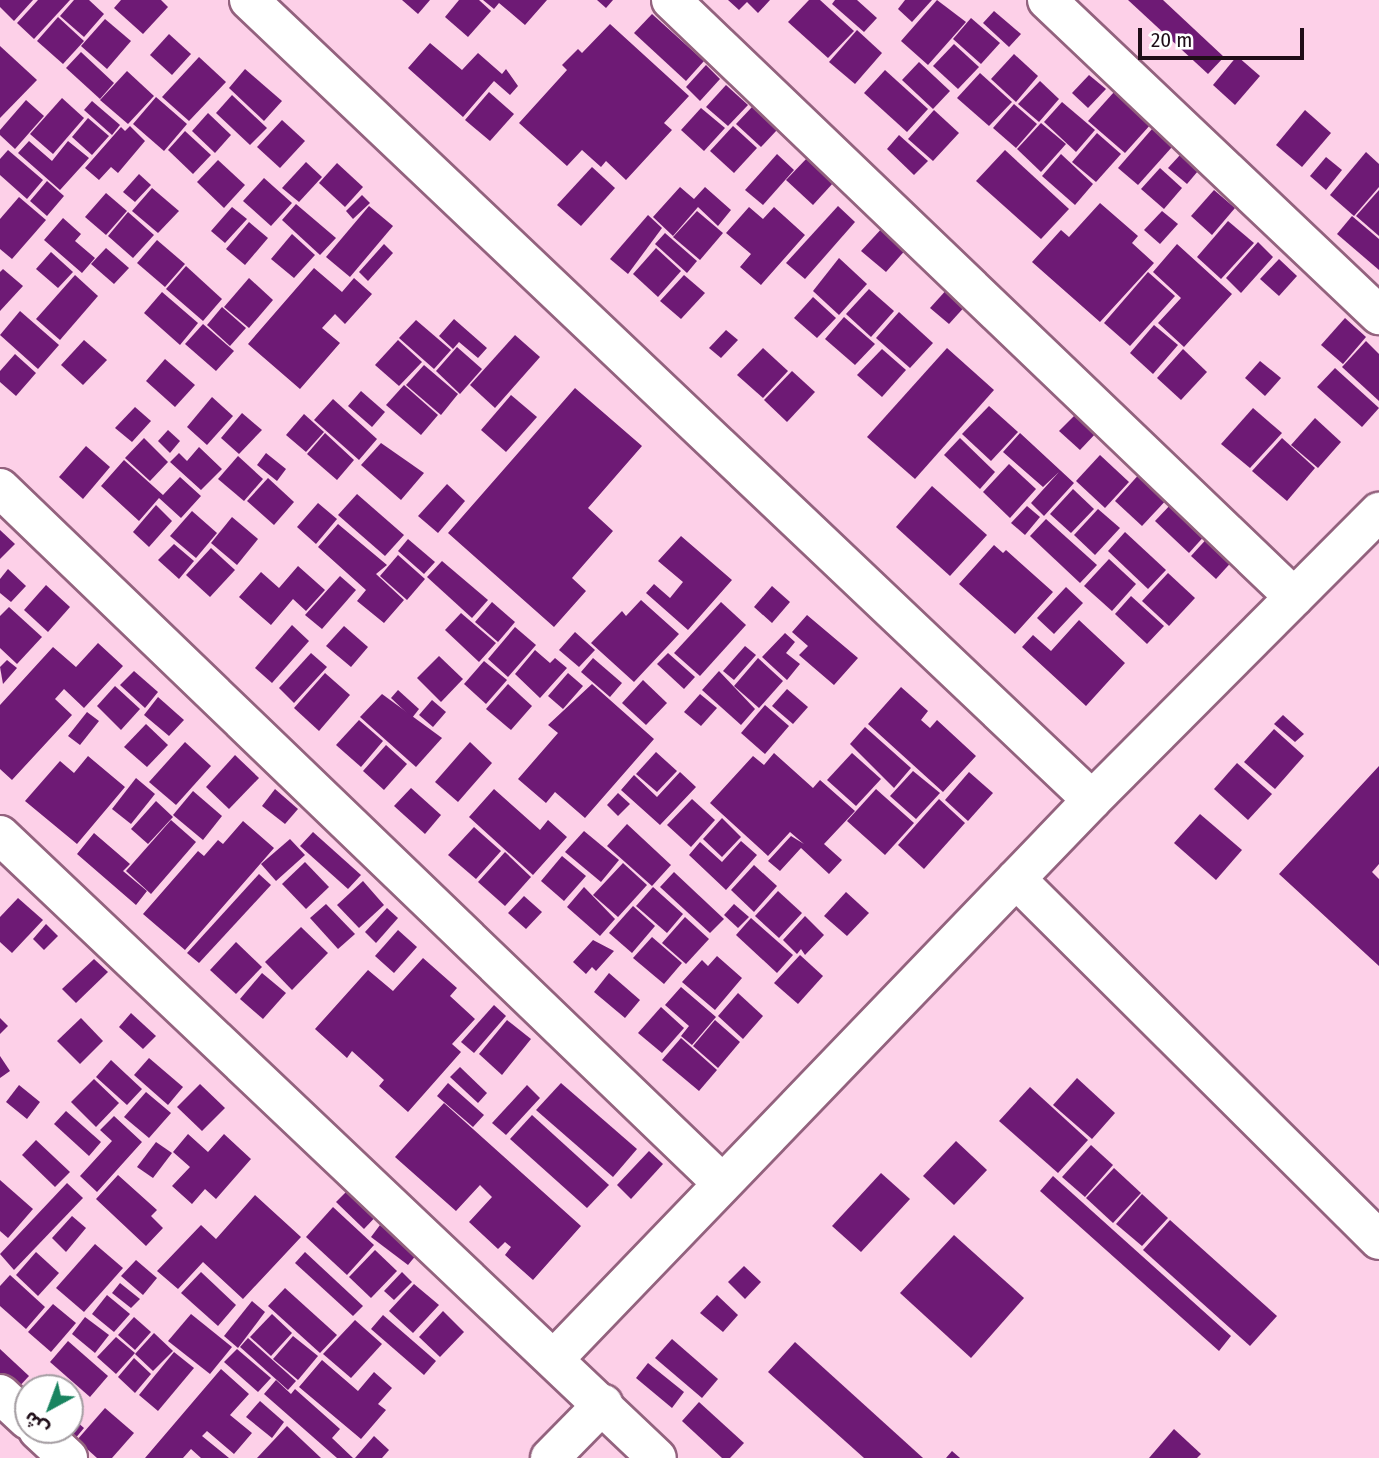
<!DOCTYPE html>
<meta charset="utf-8">
<style>
body{margin:0}
#map{position:relative;width:1379px;height:1458px;overflow:hidden;background:#fdd0e8;font-family:"Fira Sans Condensed","Noto Sans Arabic",sans-serif}
div>[style]{position:absolute}
.building>*{inset:0;background:#6e1a75}
.roads{filter:drop-shadow(2px 0 #93627e) drop-shadow(-2px 0 #93627e) drop-shadow(0 2px #93627e) drop-shadow(0 -2px #93627e)}
.minor>*{height:38px;margin:-19px;padding:0 19px;transform-origin:19px;border-radius:19px;background:#fff}
span{translate:-50% -50%;white-space:nowrap;text-align:center;line-height:1.15;-webkit-text-stroke:7px #fff;paint-order:stroke}
.north{position:absolute;left:14px;top:1374px;width:70px;height:70px;box-sizing:border-box;background:#fff;border:2px solid #a59ea3;border-radius:50%;rotate:221deg;font-size:19px;font-weight:700;line-height:28px;text-align:center;color:#1f0d18}
.north::after{content:'';display:block;margin:auto;width:24px;height:32px;background:#1a8460;clip-path:polygon(50% 0,100% 100%,50% 72%,0 100%)}
.scale{position:absolute;left:1138px;top:28px;width:166px;height:32px;box-sizing:border-box;border:4px solid #1f0d18;border-top:0;padding-left:9px;font-size:21px;line-height:24px;white-space:nowrap;color:#1f0d18;-webkit-text-stroke:5px #fff;paint-order:stroke}
</style>
<div id="map">
<div class="building">
<i style="clip-path:polygon(0 0,33px 0,14px 21px,0 7px)"></i>
<i style="clip-path:polygon(38px 0,70px 0,34px 39px,17px 23px)"></i>
<i style="clip-path:polygon(74px 0,89px 0,104px 14px,84px 37px,60px 16px)"></i>
<i style="clip-path:polygon(121px 0,161px 0,168px 7px,143px 34px,114px 8px)"></i>
<i style="clip-path:polygon(402px 0,430px 0,418px 14px)"></i>
<i style="clip-path:polygon(459px 0,479px 0,491px 11px,468px 37px,445px 17px)"></i>
<i style="clip-path:polygon(483px 0,547px 0,525px 25px,499px 3px,494px 9px)"></i>
<i style="clip-path:polygon(597px 0,613px 0,606px 8px)"></i>
<i style="clip-path:polygon(728px 0,770px 0,758px 13px,747px 2px,739px 10px)"></i>
<i style="clip-path:polygon(809px 0,820px 0,854px 31px,828px 58px,788px 22px)"></i>
<i style="clip-path:polygon(835px 0,857px 0,877px 18px,864px 32px,832px 4px)"></i>
<i style="clip-path:polygon(905px 0,932px 0,912px 22px,898px 9px)"></i>
<i style="clip-path:polygon(937px 0,966px 22px,928px 65px,901px 41px)"></i>
<i style="clip-path:polygon(1128px 0,1163px 0,1224px 57px,1208px 74px)"></i>
<i style="clip-path:polygon(994px 11px,1021px 34px,1009px 47px,983px 23px)"></i>
<i style="clip-path:polygon(652px 14px,704px 61px,686px 81px,634px 33px)"></i>
<i style="clip-path:polygon(58px 17px,84px 41px,63px 64px,37px 41px)"></i>
<i style="clip-path:polygon(971px 18px,1000px 43px,981px 64px,953px 39px)"></i>
<i style="clip-path:polygon(105px 19px,131px 41px,107px 69px,81px 46px)"></i>
<i style="clip-path:polygon(610px 24px,689px 96px,664px 123px,672px 130px,626px 180px,606px 161px,601px 167px,582px 150px,567px 166px,519px 123px,567px 70px,562px 65px,578px 49px,582px 53px)"></i>
<i style="clip-path:polygon(857px 30px,882px 53px,855px 84px,829px 62px)"></i>
<i style="clip-path:polygon(169px 34px,191px 54px,172px 75px,150px 55px)"></i>
<i style="clip-path:polygon(430px 43px,462px 70px,478px 53px,502px 74px,506px 69px,518px 86px,510px 95px,494px 81px,463px 117px,408px 68px)"></i>
<i style="clip-path:polygon(954px 44px,979px 67px,958px 89px,933px 66px)"></i>
<i style="clip-path:polygon(0 46px,37px 80px,0 118px)"></i>
<i style="clip-path:polygon(81px 52px,114px 83px,100px 99px,66px 68px)"></i>
<i style="clip-path:polygon(1014px 54px,1038px 76px,1016px 102px,991px 79px)"></i>
<i style="clip-path:polygon(1237px 56px,1260px 76px,1235px 105px,1213px 85px)"></i>
<i style="clip-path:polygon(199px 57px,226px 82px,189px 121px,162px 97px)"></i>
<i style="clip-path:polygon(919px 62px,950px 91px,933px 109px,902px 80px)"></i>
<i style="clip-path:polygon(706px 65px,720px 79px,700px 101px,686px 87px)"></i>
<i style="clip-path:polygon(245px 69px,282px 101px,264px 121px,229px 88px)"></i>
<i style="clip-path:polygon(885px 70px,928px 109px,907px 132px,864px 93px)"></i>
<i style="clip-path:polygon(127px 71px,154px 96px,128px 124px,100px 100px)"></i>
<i style="clip-path:polygon(980px 73px,1012px 102px,989px 126px,957px 98px)"></i>
<i style="clip-path:polygon(1089px 75px,1106px 89px,1088px 108px,1072px 93px)"></i>
<i style="clip-path:polygon(1040px 81px,1059px 99px,1039px 122px,1018px 104px)"></i>
<i style="clip-path:polygon(1123px 82px,1160px 114px,1125px 153px,1088px 121px)"></i>
<i style="clip-path:polygon(726px 85px,748px 105px,728px 126px,706px 107px)"></i>
<i style="clip-path:polygon(489px 92px,514px 114px,490px 141px,465px 120px)"></i>
<i style="clip-path:polygon(232px 95px,267px 128px,250px 145px,216px 113px)"></i>
<i style="clip-path:polygon(156px 97px,187px 124px,164px 151px,133px 124px)"></i>
<i style="clip-path:polygon(62px 98px,84px 118px,53px 154px,30px 134px)"></i>
<i style="clip-path:polygon(26px 100px,44px 116px,15px 149px,0 135px,0 130px)"></i>
<i style="clip-path:polygon(92px 101px,120px 125px,112px 135px,84px 110px)"></i>
<i style="clip-path:polygon(1062px 102px,1095px 130px,1076px 152px,1044px 122px)"></i>
<i style="clip-path:polygon(1014px 104px,1037px 124px,1016px 148px,993px 128px)"></i>
<i style="clip-path:polygon(752px 107px,777px 130px,761px 147px,736px 124px)"></i>
<i style="clip-path:polygon(701px 108px,725px 128px,704px 151px,681px 130px)"></i>
<i style="clip-path:polygon(934px 110px,959px 133px,933px 161px,908px 139px)"></i>
<i style="clip-path:polygon(1305px 110px,1331px 133px,1302px 167px,1276px 145px)"></i>
<i style="clip-path:polygon(208px 113px,231px 135px,215px 153px,192px 131px)"></i>
<i style="clip-path:polygon(88px 118px,109px 136px,92px 155px,72px 137px)"></i>
<i style="clip-path:polygon(282px 120px,305px 141px,280px 168px,257px 147px)"></i>
<i style="clip-path:polygon(1041px 123px,1066px 144px,1041px 172px,1017px 149px)"></i>
<i style="clip-path:polygon(130px 126px,145px 141px,118px 173px,111px 167px,99px 180px,85px 168px,121px 127px,125px 131px)"></i>
<i style="clip-path:polygon(733px 126px,757px 148px,734px 173px,710px 151px)"></i>
<i style="clip-path:polygon(1152px 129px,1172px 147px,1138px 185px,1118px 168px)"></i>
<i style="clip-path:polygon(185px 131px,211px 155px,193px 174px,168px 150px)"></i>
<i style="clip-path:polygon(1097px 133px,1121px 154px,1096px 182px,1072px 162px)"></i>
<i style="clip-path:polygon(899px 135px,928px 161px,914px 175px,887px 149px)"></i>
<i style="clip-path:polygon(29px 141px,52px 161px,68px 141px,89px 158px,60px 190px,18px 153px)"></i>
<i style="clip-path:polygon(8px 150px,43px 180px,27px 199px,0 175px,0 159px)"></i>
<i style="clip-path:polygon(1005px 150px,1069px 209px,1041px 239px,976px 181px)"></i>
<i style="clip-path:polygon(1366px 152px,1379px 164px,1379px 187px,1354px 216px,1330px 195px)"></i>
<i style="clip-path:polygon(777px 154px,794px 170px,763px 205px,745px 190px)"></i>
<i style="clip-path:polygon(1061px 154px,1093px 184px,1075px 205px,1042px 176px)"></i>
<i style="clip-path:polygon(1180px 155px,1198px 171px,1187px 184px,1168px 168px)"></i>
<i style="clip-path:polygon(808px 157px,834px 182px,813px 205px,786px 180px)"></i>
<i style="clip-path:polygon(1326px 157px,1342px 170px,1326px 190px,1310px 176px)"></i>
<i style="clip-path:polygon(218px 160px,245px 185px,224px 208px,197px 182px)"></i>
<i style="clip-path:polygon(306px 162px,322px 177px,299px 202px,282px 188px)"></i>
<i style="clip-path:polygon(337px 163px,363px 187px,345px 207px,319px 183px)"></i>
<i style="clip-path:polygon(592px 167px,615px 188px,581px 226px,557px 205px)"></i>
<i style="clip-path:polygon(1160px 168px,1182px 188px,1164px 209px,1141px 189px)"></i>
<i style="clip-path:polygon(139px 174px,151px 185px,135px 202px,123px 192px)"></i>
<i style="clip-path:polygon(264px 178px,292px 203px,271px 226px,243px 201px)"></i>
<i style="clip-path:polygon(47px 181px,64px 196px,47px 216px,30px 201px)"></i>
<i style="clip-path:polygon(680px 187px,694px 199px,705px 187px,731px 210px,718px 226px,698px 207px,673px 236px,653px 217px)"></i>
<i style="clip-path:polygon(152px 188px,179px 211px,158px 233px,132px 211px)"></i>
<i style="clip-path:polygon(1214px 190px,1235px 208px,1212px 235px,1191px 216px)"></i>
<i style="clip-path:polygon(1379px 190px,1379px 236px,1356px 216px)"></i>
<i style="clip-path:polygon(106px 193px,127px 211px,106px 235px,85px 217px)"></i>
<i style="clip-path:polygon(362px 195px,370px 203px,353px 219px,346px 211px)"></i>
<i style="clip-path:polygon(19px 197px,46px 220px,12px 259px,0 249px,0 219px)"></i>
<i style="clip-path:polygon(1100px 203px,1138px 236px,1132px 243px,1154px 263px,1100px 322px,1032px 262px,1061px 230px,1069px 237px)"></i>
<i style="clip-path:polygon(296px 204px,336px 238px,320px 255px,282px 220px)"></i>
<i style="clip-path:polygon(369px 206px,393px 226px,350px 277px,326px 257px)"></i>
<i style="clip-path:polygon(838px 206px,855px 222px,805px 279px,786px 263px)"></i>
<i style="clip-path:polygon(232px 207px,247px 219px,225px 243px,211px 231px)"></i>
<i style="clip-path:polygon(749px 207px,763px 219px,774px 207px,805px 235px,761px 285px,740px 267px,751px 254px,726px 233px)"></i>
<i style="clip-path:polygon(697px 211px,723px 233px,700px 260px,673px 237px)"></i>
<i style="clip-path:polygon(1162px 211px,1178px 224px,1160px 244px,1144px 230px)"></i>
<i style="clip-path:polygon(128px 212px,154px 235px,133px 258px,108px 236px)"></i>
<i style="clip-path:polygon(648px 215px,662px 228px,628px 274px,610px 259px)"></i>
<i style="clip-path:polygon(1352px 216px,1379px 239px,1379px 270px,1337px 234px)"></i>
<i style="clip-path:polygon(63px 218px,81px 234px,75px 241px,95px 258px,82px 273px,44px 240px)"></i>
<i style="clip-path:polygon(1228px 221px,1254px 243px,1221px 279px,1197px 257px)"></i>
<i style="clip-path:polygon(249px 222px,268px 238px,245px 265px,226px 249px)"></i>
<i style="clip-path:polygon(884px 226px,908px 247px,886px 272px,861px 251px)"></i>
<i style="clip-path:polygon(665px 233px,697px 261px,687px 273px,655px 244px)"></i>
<i style="clip-path:polygon(292px 234px,315px 255px,294px 278px,271px 259px)"></i>
<i style="clip-path:polygon(157px 240px,185px 264px,165px 287px,137px 263px)"></i>
<i style="clip-path:polygon(1258px 242px,1273px 257px,1241px 293px,1226px 278px)"></i>
<i style="clip-path:polygon(384px 244px,393px 253px,368px 281px,359px 272px)"></i>
<i style="clip-path:polygon(1177px 244px,1232px 294px,1184px 347px,1158px 323px,1181px 298px,1153px 272px)"></i>
<i style="clip-path:polygon(106px 248px,129px 268px,114px 284px,91px 264px)"></i>
<i style="clip-path:polygon(656px 248px,681px 271px,658px 297px,633px 274px)"></i>
<i style="clip-path:polygon(51px 252px,73px 272px,58px 288px,36px 269px)"></i>
<i style="clip-path:polygon(839px 258px,867px 284px,839px 315px,813px 291px)"></i>
<i style="clip-path:polygon(1279px 259px,1297px 276px,1279px 296px,1260px 279px)"></i>
<i style="clip-path:polygon(186px 266px,222px 299px,203px 321px,166px 289px)"></i>
<i style="clip-path:polygon(314px 268px,342px 292px,354px 278px,372px 294px,345px 324px,335px 314px,322px 328px,340px 343px,300px 389px,248px 344px)"></i>
<i style="clip-path:polygon(3px 269px,23px 286px,0 311px,0 272px)"></i>
<i style="clip-path:polygon(1148px 272px,1175px 296px,1130px 346px,1104px 323px)"></i>
<i style="clip-path:polygon(75px 275px,98px 296px,60px 340px,36px 319px)"></i>
<i style="clip-path:polygon(684px 275px,705px 293px,681px 319px,660px 301px)"></i>
<i style="clip-path:polygon(249px 278px,273px 300px,249px 328px,224px 307px)"></i>
<i style="clip-path:polygon(949px 287px,968px 303px,949px 324px,930px 308px)"></i>
<i style="clip-path:polygon(869px 289px,894px 311px,871px 337px,846px 314px)"></i>
<i style="clip-path:polygon(162px 292px,198px 323px,180px 345px,144px 313px)"></i>
<i style="clip-path:polygon(813px 297px,836px 318px,817px 338px,794px 318px)"></i>
<i style="clip-path:polygon(222px 307px,246px 328px,230px 346px,207px 325px)"></i>
<i style="clip-path:polygon(20px 311px,59px 345px,38px 369px,0 335px)"></i>
<i style="clip-path:polygon(899px 312px,933px 343px,910px 368px,876px 338px)"></i>
<i style="clip-path:polygon(844px 317px,875px 344px,855px 365px,825px 339px)"></i>
<i style="clip-path:polygon(1345px 318px,1366px 337px,1343px 364px,1321px 345px)"></i>
<i style="clip-path:polygon(454px 319px,487px 348px,478px 358px,459px 342px,453px 349px,439px 336px)"></i>
<i style="clip-path:polygon(416px 320px,451px 350px,434px 369px,399px 338px)"></i>
<i style="clip-path:polygon(203px 324px,234px 351px,216px 371px,185px 344px)"></i>
<i style="clip-path:polygon(1154px 325px,1178px 345px,1153px 374px,1130px 353px)"></i>
<i style="clip-path:polygon(726px 330px,738px 340px,721px 358px,709px 348px)"></i>
<i style="clip-path:polygon(515px 335px,540px 357px,495px 408px,470px 385px)"></i>
<i style="clip-path:polygon(84px 340px,107px 360px,83px 385px,61px 365px)"></i>
<i style="clip-path:polygon(398px 340px,422px 362px,399px 386px,375px 365px)"></i>
<i style="clip-path:polygon(1366px 341px,1379px 354px,1379px 401px,1342px 367px)"></i>
<i style="clip-path:polygon(457px 347px,482px 369px,460px 394px,436px 371px)"></i>
<i style="clip-path:polygon(763px 348px,788px 371px,763px 398px,737px 375px)"></i>
<i style="clip-path:polygon(947px 348px,994px 390px,915px 479px,867px 437px)"></i>
<i style="clip-path:polygon(882px 349px,906px 370px,882px 397px,857px 375px)"></i>
<i style="clip-path:polygon(1183px 349px,1207px 372px,1181px 400px,1157px 378px)"></i>
<i style="clip-path:polygon(15px 354px,36px 373px,16px 396px,0 382px,0 371px)"></i>
<i style="clip-path:polygon(165px 359px,195px 385px,175px 407px,146px 381px)"></i>
<i style="clip-path:polygon(1260px 361px,1281px 378px,1265px 396px,1245px 378px)"></i>
<i style="clip-path:polygon(424px 365px,458px 394px,441px 415px,406px 385px)"></i>
<i style="clip-path:polygon(1335px 368px,1379px 408px,1362px 427px,1317px 387px)"></i>
<i style="clip-path:polygon(792px 371px,815px 392px,787px 422px,764px 400px)"></i>
<i style="clip-path:polygon(404px 385px,438px 415px,421px 435px,386px 405px)"></i>
<i style="clip-path:polygon(575px 388px,642px 446px,588px 508px,613px 531px,572px 578px,586px 591px,554px 627px,448px 533px)"></i>
<i style="clip-path:polygon(361px 391px,385px 412px,372px 427px,348px 406px)"></i>
<i style="clip-path:polygon(511px 395px,537px 417px,506px 452px,481px 430px)"></i>
<i style="clip-path:polygon(212px 397px,233px 416px,207px 445px,187px 427px)"></i>
<i style="clip-path:polygon(333px 399px,377px 439px,359px 460px,314px 420px)"></i>
<i style="clip-path:polygon(989px 406px,1018px 432px,991px 461px,962px 434px)"></i>
<i style="clip-path:polygon(135px 407px,151px 421px,132px 442px,115px 428px)"></i>
<i style="clip-path:polygon(1253px 408px,1282px 433px,1250px 468px,1221px 444px)"></i>
<i style="clip-path:polygon(1078px 412px,1098px 431px,1080px 450px,1059px 431px)"></i>
<i style="clip-path:polygon(242px 413px,262px 430px,239px 454px,221px 438px)"></i>
<i style="clip-path:polygon(304px 414px,324px 432px,306px 452px,286px 435px)"></i>
<i style="clip-path:polygon(1315px 418px,1341px 442px,1318px 468px,1291px 445px)"></i>
<i style="clip-path:polygon(168px 430px,180px 441px,170px 453px,158px 441px)"></i>
<i style="clip-path:polygon(325px 433px,354px 460px,337px 480px,307px 454px)"></i>
<i style="clip-path:polygon(1020px 433px,1074px 483px,1044px 516px,1031px 503px,1059px 472px,1043px 487px,1003px 452px)"></i>
<i style="clip-path:polygon(144px 438px,168px 462px,150px 481px,125px 458px)"></i>
<i style="clip-path:polygon(960px 438px,995px 472px,980px 489px,944px 455px)"></i>
<i style="clip-path:polygon(1282px 438px,1315px 468px,1287px 501px,1252px 471px)"></i>
<i style="clip-path:polygon(381px 443px,424px 473px,401px 500px,361px 465px)"></i>
<i style="clip-path:polygon(86px 446px,110px 467px,83px 499px,59px 477px)"></i>
<i style="clip-path:polygon(199px 447px,222px 469px,201px 490px,170px 462px,179px 453px,187px 461px)"></i>
<i style="clip-path:polygon(266px 453px,286px 469px,277px 481px,257px 465px)"></i>
<i style="clip-path:polygon(1100px 455px,1129px 482px,1105px 508px,1076px 481px)"></i>
<i style="clip-path:polygon(238px 456px,263px 479px,244px 501px,218px 479px)"></i>
<i style="clip-path:polygon(124px 460px,163px 495px,180px 477px,201px 496px,181px 518px,159px 498px,139px 521px,101px 486px)"></i>
<i style="clip-path:polygon(1009px 464px,1036px 489px,1010px 518px,983px 492px)"></i>
<i style="clip-path:polygon(1142px 471px,1170px 496px,1142px 526px,1115px 501px)"></i>
<i style="clip-path:polygon(268px 478px,294px 502px,274px 525px,247px 501px)"></i>
<i style="clip-path:polygon(447px 484px,465px 501px,438px 533px,418px 516px)"></i>
<i style="clip-path:polygon(932px 486px,987px 535px,950px 576px,896px 527px)"></i>
<i style="clip-path:polygon(1073px 489px,1094px 509px,1071px 533px,1050px 514px)"></i>
<i style="clip-path:polygon(357px 494px,404px 535px,385px 556px,338px 515px)"></i>
<i style="clip-path:polygon(1173px 502px,1207px 533px,1189px 553px,1155px 521px)"></i>
<i style="clip-path:polygon(318px 503px,337px 519px,316px 544px,297px 527px)"></i>
<i style="clip-path:polygon(156px 505px,172px 521px,149px 547px,133px 532px)"></i>
<i style="clip-path:polygon(1027px 506px,1040px 517px,1025px 535px,1011px 523px)"></i>
<i style="clip-path:polygon(1098px 509px,1120px 528px,1095px 555px,1074px 535px)"></i>
<i style="clip-path:polygon(192px 511px,217px 533px,196px 558px,170px 536px)"></i>
<i style="clip-path:polygon(232px 517px,258px 539px,237px 565px,211px 543px)"></i>
<i style="clip-path:polygon(1046px 519px,1097px 565px,1080px 583px,1030px 536px)"></i>
<i style="clip-path:polygon(338px 524px,387px 565px,376px 574px,404px 600px,384px 623px,357px 601px,366px 590px,318px 547px)"></i>
<i style="clip-path:polygon(0 530px,15px 544px,0 559px)"></i>
<i style="clip-path:polygon(1125px 532px,1166px 570px,1148px 589px,1108px 551px)"></i>
<i style="clip-path:polygon(1211px 534px,1236px 557px,1216px 579px,1191px 556px)"></i>
<i style="clip-path:polygon(681px 536px,732px 580px,688px 630px,646px 593px,654px 584px,670px 598px,683px 582px,658px 561px)"></i>
<i style="clip-path:polygon(408px 539px,435px 562px,424px 574px,398px 551px)"></i>
<i style="clip-path:polygon(174px 544px,194px 561px,179px 579px,158px 560px)"></i>
<i style="clip-path:polygon(994px 545px,1003px 553px,1006px 550px,1053px 592px,1015px 634px,959px 584px)"></i>
<i style="clip-path:polygon(211px 548px,235px 570px,210px 597px,186px 575px)"></i>
<i style="clip-path:polygon(398px 555px,425px 579px,407px 600px,380px 576px)"></i>
<i style="clip-path:polygon(1109px 559px,1136px 584px,1112px 611px,1084px 586px)"></i>
<i style="clip-path:polygon(442px 561px,488px 600px,472px 618px,427px 577px)"></i>
<i style="clip-path:polygon(298px 566px,325px 590px,306px 611px,293px 599px,271px 625px,239px 597px,261px 572px,279px 588px)"></i>
<i style="clip-path:polygon(8px 569px,26px 586px,11px 602px,0 593px,0 579px)"></i>
<i style="clip-path:polygon(1168px 573px,1195px 598px,1169px 626px,1142px 601px)"></i>
<i style="clip-path:polygon(340px 576px,356px 590px,322px 629px,305px 615px)"></i>
<i style="clip-path:polygon(46px 585px,70px 607px,48px 632px,24px 610px)"></i>
<i style="clip-path:polygon(772px 586px,790px 602px,772px 623px,754px 607px)"></i>
<i style="clip-path:polygon(1066px 587px,1083px 603px,1054px 634px,1037px 618px)"></i>
<i style="clip-path:polygon(1131px 596px,1164px 626px,1147px 644px,1115px 614px)"></i>
<i style="clip-path:polygon(641px 600px,679px 634px,634px 682px,591px 643px,622px 611px,626px 616px)"></i>
<i style="clip-path:polygon(492px 602px,515px 622px,498px 642px,475px 622px)"></i>
<i style="clip-path:polygon(721px 602px,746px 625px,700px 676px,674px 653px)"></i>
<i style="clip-path:polygon(9px 607px,42px 637px,17px 664px,0 648px,0 616px)"></i>
<i style="clip-path:polygon(461px 613px,496px 643px,479px 662px,445px 630px)"></i>
<i style="clip-path:polygon(807px 615px,858px 658px,834px 685px,799px 655px,808px 646px,792px 632px)"></i>
<i style="clip-path:polygon(1079px 620px,1125px 663px,1086px 706px,1022px 647px,1033px 635px,1051px 651px)"></i>
<i style="clip-path:polygon(292px 625px,309px 641px,272px 683px,255px 668px)"></i>
<i style="clip-path:polygon(344px 626px,368px 647px,351px 667px,326px 646px)"></i>
<i style="clip-path:polygon(515px 627px,536px 645px,508px 677px,488px 659px)"></i>
<i style="clip-path:polygon(575px 632px,595px 650px,579px 667px,559px 650px)"></i>
<i style="clip-path:polygon(785px 633px,795px 642px,786px 653px,800px 664px,787px 680px,762px 657px)"></i>
<i style="clip-path:polygon(98px 643px,123px 666px,84px 708px,64px 689px,55px 699px,72px 715px,12px 780px,0 769px,0 705px,53px 647px,76px 667px)"></i>
<i style="clip-path:polygon(745px 646px,756px 655px,734px 680px,723px 671px)"></i>
<i style="clip-path:polygon(535px 650px,550px 663px,555px 658px,567px 668px,540px 698px,515px 674px)"></i>
<i style="clip-path:polygon(311px 653px,327px 667px,294px 703px,279px 688px)"></i>
<i style="clip-path:polygon(668px 653px,695px 677px,684px 689px,657px 664px)"></i>
<i style="clip-path:polygon(439px 656px,463px 679px,441px 702px,417px 678px)"></i>
<i style="clip-path:polygon(593px 658px,622px 683px,610px 697px,581px 672px)"></i>
<i style="clip-path:polygon(758px 658px,783px 681px,759px 708px,734px 686px)"></i>
<i style="clip-path:polygon(7px 660px,17px 668px,3px 684px,0 667px)"></i>
<i style="clip-path:polygon(484px 661px,507px 680px,486px 704px,464px 684px)"></i>
<i style="clip-path:polygon(134px 671px,158px 692px,145px 708px,120px 685px)"></i>
<i style="clip-path:polygon(719px 671px,755px 709px,741px 725px,702px 690px)"></i>
<i style="clip-path:polygon(325px 673px,350px 695px,319px 731px,294px 708px)"></i>
<i style="clip-path:polygon(568px 673px,583px 686px,563px 709px,548px 696px)"></i>
<i style="clip-path:polygon(643px 680px,667px 703px,646px 725px,622px 703px)"></i>
<i style="clip-path:polygon(508px 684px,532px 706px,511px 730px,486px 709px)"></i>
<i style="clip-path:polygon(592px 684px,654px 739px,585px 818px,555px 792px,546px 803px,518px 779px,558px 733px,548px 725px)"></i>
<i style="clip-path:polygon(115px 686px,140px 709px,121px 730px,97px 706px)"></i>
<i style="clip-path:polygon(901px 687px,928px 711px,921px 720px,930px 728px,937px 720px,976px 756px,943px 792px,868px 724px)"></i>
<i style="clip-path:polygon(787px 689px,808px 707px,793px 724px,772px 706px)"></i>
<i style="clip-path:polygon(398px 690px,419px 709px,412px 718px,391px 698px)"></i>
<i style="clip-path:polygon(382px 694px,442px 738px,416px 767px,360px 717px)"></i>
<i style="clip-path:polygon(700px 694px,717px 708px,701px 726px,684px 712px)"></i>
<i style="clip-path:polygon(158px 697px,184px 720px,169px 736px,144px 715px)"></i>
<i style="clip-path:polygon(432px 700px,446px 712px,433px 727px,419px 715px)"></i>
<i style="clip-path:polygon(765px 705px,789px 726px,765px 754px,741px 733px)"></i>
<i style="clip-path:polygon(87px 712px,99px 721px,80px 745px,68px 736px)"></i>
<i style="clip-path:polygon(1283px 715px,1304px 734px,1295px 742px,1274px 724px)"></i>
<i style="clip-path:polygon(359px 720px,383px 741px,361px 767px,336px 745px)"></i>
<i style="clip-path:polygon(146px 724px,168px 745px,147px 767px,124px 747px)"></i>
<i style="clip-path:polygon(865px 727px,911px 768px,894px 788px,850px 744px)"></i>
<i style="clip-path:polygon(1274px 729px,1304px 756px,1275px 789px,1244px 762px)"></i>
<i style="clip-path:polygon(185px 742px,211px 766px,176px 805px,149px 782px)"></i>
<i style="clip-path:polygon(470px 742px,492px 763px,458px 802px,435px 782px)"></i>
<i style="clip-path:polygon(386px 745px,407px 764px,384px 790px,363px 771px)"></i>
<i style="clip-path:polygon(656px 752px,677px 771px,657px 792px,636px 774px)"></i>
<i style="clip-path:polygon(774px 753px,813px 788px,820px 780px,855px 811px,824px 844px,842px 860px,829px 874px,801px 848px,780px 871px,768px 861px,791px 836px,804px 844px,790px 832px,768px 856px,710px 803px,753px 756px,764px 765px)"></i>
<i style="clip-path:polygon(852px 753px,881px 779px,856px 806px,827px 780px)"></i>
<i style="clip-path:polygon(235px 755px,259px 778px,229px 809px,206px 787px)"></i>
<i style="clip-path:polygon(88px 756px,125px 787px,77px 844px,25px 801px,60px 761px,74px 773px)"></i>
<i style="clip-path:polygon(1237px 763px,1272px 794px,1248px 820px,1214px 789px)"></i>
<i style="clip-path:polygon(1379px 766px,1379px 864px,1372px 872px,1379px 879px,1379px 966px,1279px 874px)"></i>
<i style="clip-path:polygon(913px 771px,940px 793px,916px 819px,890px 796px)"></i>
<i style="clip-path:polygon(680px 772px,696px 787px,660px 825px,621px 790px,634px 775px,657px 797px)"></i>
<i style="clip-path:polygon(969px 772px,993px 793px,968px 821px,945px 800px)"></i>
<i style="clip-path:polygon(136px 778px,155px 794px,131px 824px,112px 809px)"></i>
<i style="clip-path:polygon(411px 788px,441px 815px,425px 834px,394px 806px)"></i>
<i style="clip-path:polygon(275px 789px,298px 809px,285px 824px,262px 806px)"></i>
<i style="clip-path:polygon(494px 789px,540px 830px,548px 820px,567px 837px,533px 875px,469px 817px)"></i>
<i style="clip-path:polygon(876px 789px,914px 823px,885px 855px,847px 821px)"></i>
<i style="clip-path:polygon(193px 791px,222px 816px,203px 840px,173px 815px)"></i>
<i style="clip-path:polygon(618px 793px,630px 804px,618px 816px,607px 805px)"></i>
<i style="clip-path:polygon(692px 799px,715px 820px,691px 847px,667px 825px)"></i>
<i style="clip-path:polygon(939px 799px,965px 823px,924px 869px,898px 845px)"></i>
<i style="clip-path:polygon(156px 801px,173px 817px,148px 844px,131px 829px)"></i>
<i style="clip-path:polygon(1200px 814px,1242px 850px,1216px 880px,1174px 843px)"></i>
<i style="clip-path:polygon(722px 818px,741px 837px,722px 857px,703px 839px)"></i>
<i style="clip-path:polygon(171px 820px,196px 842px,151px 894px,126px 871px)"></i>
<i style="clip-path:polygon(243px 821px,274px 848px,185px 950px,143px 914px,198px 851px,204px 856px,218px 840px,223px 844px)"></i>
<i style="clip-path:polygon(627px 824px,671px 865px,652px 886px,607px 846px)"></i>
<i style="clip-path:polygon(474px 827px,501px 851px,476px 879px,448px 855px)"></i>
<i style="clip-path:polygon(584px 831px,619px 860px,601px 882px,565px 852px)"></i>
<i style="clip-path:polygon(313px 832px,361px 875px,348px 889px,300px 846px)"></i>
<i style="clip-path:polygon(94px 833px,130px 864px,123px 871px,147px 891px,136px 905px,77px 854px)"></i>
<i style="clip-path:polygon(290px 839px,305px 855px,276px 881px,261px 864px)"></i>
<i style="clip-path:polygon(741px 841px,757px 855px,726px 890px,689px 855px,700px 842px,722px 862px)"></i>
<i style="clip-path:polygon(505px 852px,531px 877px,505px 906px,478px 882px)"></i>
<i style="clip-path:polygon(562px 856px,586px 876px,564px 901px,541px 881px)"></i>
<i style="clip-path:polygon(305px 862px,329px 887px,306px 909px,282px 884px)"></i>
<i style="clip-path:polygon(623px 863px,647px 885px,618px 917px,593px 895px)"></i>
<i style="clip-path:polygon(754px 865px,777px 886px,754px 912px,731px 890px)"></i>
<i style="clip-path:polygon(674px 872px,724px 919px,710px 933px,660px 887px)"></i>
<i style="clip-path:polygon(259px 874px,271px 885px,199px 963px,187px 953px)"></i>
<i style="clip-path:polygon(363px 881px,384px 905px,359px 928px,337px 905px)"></i>
<i style="clip-path:polygon(584px 887px,615px 919px,600px 936px,567px 907px)"></i>
<i style="clip-path:polygon(653px 887px,683px 914px,667px 933px,636px 906px)"></i>
<i style="clip-path:polygon(778px 891px,802px 913px,779px 938px,755px 916px)"></i>
<i style="clip-path:polygon(846px 892px,869px 913px,847px 936px,824px 916px)"></i>
<i style="clip-path:polygon(524px 896px,542px 912px,526px 929px,508px 913px)"></i>
<i style="clip-path:polygon(18px 898px,43px 920px,12px 953px,0 942px,0 917px)"></i>
<i style="clip-path:polygon(326px 904px,355px 934px,338px 949px,310px 918px)"></i>
<i style="clip-path:polygon(734px 904px,749px 917px,738px 928px,724px 915px)"></i>
<i style="clip-path:polygon(633px 906px,655px 926px,632px 953px,609px 933px)"></i>
<i style="clip-path:polygon(387px 908px,398px 918px,376px 943px,365px 932px)"></i>
<i style="clip-path:polygon(805px 916px,824px 935px,805px 955px,801px 949px,797px 954px,783px 940px)"></i>
<i style="clip-path:polygon(685px 917px,709px 939px,686px 964px,662px 943px)"></i>
<i style="clip-path:polygon(751px 918px,793px 955px,777px 973px,736px 935px)"></i>
<i style="clip-path:polygon(46px 924px,58px 936px,44px 950px,33px 939px)"></i>
<i style="clip-path:polygon(301px 927px,328px 953px,292px 990px,265px 962px)"></i>
<i style="clip-path:polygon(398px 930px,417px 947px,394px 973px,375px 956px)"></i>
<i style="clip-path:polygon(652px 937px,682px 963px,664px 984px,633px 958px)"></i>
<i style="clip-path:polygon(593px 940px,614px 951px,596px 971px,592px 967px,586px 974px,573px 962px)"></i>
<i style="clip-path:polygon(236px 942px,262px 967px,236px 994px,210px 970px)"></i>
<i style="clip-path:polygon(800px 955px,823px 976px,798px 1004px,774px 983px)"></i>
<i style="clip-path:polygon(717px 956px,742px 978px,715px 1010px,682px 982px,702px 960px,708px 966px)"></i>
<i style="clip-path:polygon(423px 958px,457px 988px,450px 996px,475px 1019px,452px 1044px,461px 1052px,408px 1112px,379px 1086px,384px 1080px,352px 1051px,347px 1058px,315px 1029px,368px 970px,393px 991px)"></i>
<i style="clip-path:polygon(94px 959px,108px 972px,76px 1003px,62px 989px)"></i>
<i style="clip-path:polygon(262px 973px,286px 993px,263px 1019px,240px 999px)"></i>
<i style="clip-path:polygon(609px 973px,640px 1000px,625px 1018px,594px 992px)"></i>
<i style="clip-path:polygon(681px 987px,716px 1017px,692px 1045px,681px 1036px,689px 1026px,665px 1005px)"></i>
<i style="clip-path:polygon(738px 993px,763px 1016px,743px 1039px,718px 1016px)"></i>
<i style="clip-path:polygon(494px 1005px,506px 1016px,474px 1053px,461px 1042px)"></i>
<i style="clip-path:polygon(661px 1007px,684px 1028px,662px 1053px,638px 1033px)"></i>
<i style="clip-path:polygon(131px 1013px,156px 1036px,143px 1049px,119px 1027px)"></i>
<i style="clip-path:polygon(0 1018px,8px 1026px,0 1034px)"></i>
<i style="clip-path:polygon(81px 1018px,103px 1041px,80px 1064px,57px 1041px)"></i>
<i style="clip-path:polygon(507px 1020px,531px 1039px,502px 1075px,479px 1054px)"></i>
<i style="clip-path:polygon(715px 1020px,740px 1042px,718px 1068px,693px 1046px)"></i>
<i style="clip-path:polygon(681px 1038px,717px 1070px,699px 1091px,662px 1060px)"></i>
<i style="clip-path:polygon(0 1056px,10px 1071px,0 1078px)"></i>
<i style="clip-path:polygon(149px 1058px,183px 1087px,168px 1105px,134px 1075px)"></i>
<i style="clip-path:polygon(111px 1060px,142px 1089px,127px 1105px,96px 1077px)"></i>
<i style="clip-path:polygon(460px 1067px,487px 1093px,478px 1103px,450px 1077px)"></i>
<i style="clip-path:polygon(1077px 1078px,1115px 1113px,1092px 1139px,1053px 1105px)"></i>
<i style="clip-path:polygon(94px 1079px,119px 1103px,96px 1127px,71px 1102px)"></i>
<i style="clip-path:polygon(448px 1083px,484px 1115px,473px 1127px,437px 1096px)"></i>
<i style="clip-path:polygon(561px 1083px,637px 1149px,613px 1177px,536px 1110px)"></i>
<i style="clip-path:polygon(200px 1084px,225px 1108px,202px 1131px,177px 1107px)"></i>
<i style="clip-path:polygon(19px 1085px,40px 1102px,27px 1119px,6px 1102px)"></i>
<i style="clip-path:polygon(527px 1085px,540px 1098px,506px 1135px,492px 1123px)"></i>
<i style="clip-path:polygon(1030px 1087px,1088px 1140px,1058px 1173px,999px 1121px)"></i>
<i style="clip-path:polygon(146px 1092px,171px 1113px,149px 1138px,124px 1117px)"></i>
<i style="clip-path:polygon(444px 1103px,581px 1226px,533px 1280px,505px 1255px,511px 1247px,505px 1242px,498px 1249px,469px 1222px,492px 1197px,480px 1185px,456px 1211px,395px 1157px)"></i>
<i style="clip-path:polygon(66px 1111px,101px 1142px,89px 1156px,54px 1124px)"></i>
<i style="clip-path:polygon(532px 1115px,609px 1185px,587px 1208px,510px 1139px)"></i>
<i style="clip-path:polygon(114px 1116px,142px 1142px,97px 1192px,80px 1176px,112px 1141px,100px 1130px)"></i>
<i style="clip-path:polygon(188px 1134px,208px 1152px,224px 1134px,251px 1159px,216px 1199px,205px 1189px,192px 1204px,172px 1186px,190px 1167px,173px 1152px)"></i>
<i style="clip-path:polygon(36px 1140px,70px 1172px,55px 1187px,22px 1155px)"></i>
<i style="clip-path:polygon(956px 1141px,987px 1170px,954px 1205px,923px 1176px)"></i>
<i style="clip-path:polygon(156px 1142px,172px 1153px,153px 1178px,137px 1167px)"></i>
<i style="clip-path:polygon(1091px 1145px,1113px 1165px,1085px 1197px,1062px 1177px)"></i>
<i style="clip-path:polygon(649px 1151px,663px 1164px,631px 1199px,617px 1185px)"></i>
<i style="clip-path:polygon(1114px 1168px,1141px 1193px,1113px 1223px,1086px 1198px)"></i>
<i style="clip-path:polygon(881px 1173px,910px 1199px,861px 1252px,832px 1226px)"></i>
<i style="clip-path:polygon(118px 1175px,157px 1210px,151px 1216px,163px 1228px,146px 1246px,96px 1199px)"></i>
<i style="clip-path:polygon(1053px 1176px,1231px 1336px,1219px 1351px,1040px 1191px)"></i>
<i style="clip-path:polygon(0 1180px,33px 1209px,8px 1238px,0 1231px)"></i>
<i style="clip-path:polygon(67px 1183px,83px 1198px,14px 1270px,0 1254px)"></i>
<i style="clip-path:polygon(354px 1184px,381px 1211px,364px 1229px,336px 1202px)"></i>
<i style="clip-path:polygon(1142px 1194px,1168px 1218px,1142px 1246px,1116px 1224px)"></i>
<i style="clip-path:polygon(255px 1195px,301px 1237px,243px 1299px,203px 1262px,178px 1289px,157px 1271px,201px 1225px,216px 1239px)"></i>
<i style="clip-path:polygon(333px 1207px,374px 1245px,347px 1275px,306px 1237px)"></i>
<i style="clip-path:polygon(72px 1216px,86px 1228px,66px 1252px,52px 1238px)"></i>
<i style="clip-path:polygon(1170px 1220px,1277px 1316px,1250px 1346px,1143px 1250px)"></i>
<i style="clip-path:polygon(380px 1225px,417px 1254px,408px 1265px,371px 1237px)"></i>
<i style="clip-path:polygon(954px 1235px,1024px 1298px,971px 1358px,900px 1293px)"></i>
<i style="clip-path:polygon(95px 1244px,123px 1268px,84px 1312px,56px 1288px)"></i>
<i style="clip-path:polygon(375px 1250px,397px 1271px,371px 1298px,349px 1277px)"></i>
<i style="clip-path:polygon(36px 1252px,59px 1273px,38px 1296px,16px 1275px)"></i>
<i style="clip-path:polygon(305px 1252px,363px 1306px,353px 1316px,295px 1263px)"></i>
<i style="clip-path:polygon(136px 1260px,157px 1278px,143px 1295px,121px 1276px)"></i>
<i style="clip-path:polygon(744px 1266px,761px 1282px,745px 1299px,728px 1282px)"></i>
<i style="clip-path:polygon(201px 1272px,236px 1305px,218px 1326px,181px 1293px)"></i>
<i style="clip-path:polygon(402px 1272px,412px 1282px,394px 1300px,384px 1291px)"></i>
<i style="clip-path:polygon(10px 1275px,45px 1307px,26px 1329px,0 1306px,0 1286px)"></i>
<i style="clip-path:polygon(120px 1283px,140px 1299px,131px 1308px,112px 1293px)"></i>
<i style="clip-path:polygon(414px 1284px,439px 1305px,413px 1333px,389px 1311px)"></i>
<i style="clip-path:polygon(285px 1288px,337px 1335px,320px 1353px,268px 1306px)"></i>
<i style="clip-path:polygon(107px 1295px,130px 1314px,114px 1332px,92px 1314px)"></i>
<i style="clip-path:polygon(717px 1295px,738px 1315px,723px 1332px,700px 1313px)"></i>
<i style="clip-path:polygon(252px 1301px,265px 1312px,238px 1348px,224px 1336px)"></i>
<i style="clip-path:polygon(53px 1304px,76px 1323px,51px 1352px,28px 1332px)"></i>
<i style="clip-path:polygon(443px 1311px,464px 1332px,440px 1357px,419px 1337px)"></i>
<i style="clip-path:polygon(191px 1314px,232px 1347px,210px 1374px,168px 1341px)"></i>
<i style="clip-path:polygon(272px 1314px,292px 1333px,271px 1356px,250px 1337px)"></i>
<i style="clip-path:polygon(383px 1315px,436px 1361px,424px 1375px,371px 1329px)"></i>
<i style="clip-path:polygon(85px 1317px,109px 1335px,95px 1353px,72px 1334px)"></i>
<i style="clip-path:polygon(134px 1317px,151px 1332px,135px 1350px,118px 1335px)"></i>
<i style="clip-path:polygon(355px 1320px,382px 1344px,351px 1378px,323px 1354px)"></i>
<i style="clip-path:polygon(154px 1333px,173px 1351px,153px 1371px,135px 1354px)"></i>
<i style="clip-path:polygon(293px 1336px,318px 1356px,298px 1380px,273px 1359px)"></i>
<i style="clip-path:polygon(116px 1337px,135px 1353px,116px 1374px,97px 1357px)"></i>
<i style="clip-path:polygon(248px 1338px,296px 1381px,288px 1390px,240px 1347px)"></i>
<i style="clip-path:polygon(672px 1339px,718px 1379px,702px 1398px,655px 1358px)"></i>
<i style="clip-path:polygon(68px 1341px,108px 1376px,90px 1397px,50px 1362px)"></i>
<i style="clip-path:polygon(795px 1342px,923px 1458px,864px 1458px,768px 1372px)"></i>
<i style="clip-path:polygon(0 1349px,29px 1376px,16px 1390px,0 1375px)"></i>
<i style="clip-path:polygon(237px 1349px,271px 1378px,258px 1392px,224px 1362px)"></i>
<i style="clip-path:polygon(174px 1352px,194px 1368px,158px 1411px,139px 1395px)"></i>
<i style="clip-path:polygon(134px 1358px,151px 1374px,135px 1393px,118px 1377px)"></i>
<i style="clip-path:polygon(322px 1360px,358px 1391px,374px 1372px,392px 1388px,378px 1404px,386px 1410px,361px 1439px,299px 1387px)"></i>
<i style="clip-path:polygon(648px 1363px,684px 1392px,672px 1408px,636px 1378px)"></i>
<i style="clip-path:polygon(221px 1369px,249px 1394px,230px 1415px,252px 1433px,234px 1454px,207px 1431px,202px 1436px,229px 1458px,201px 1458px,191px 1449px,183px 1458px,145px 1458px)"></i>
<i style="clip-path:polygon(276px 1380px,291px 1394px,295px 1389px,340px 1429px,332px 1438px,353px 1458px,337px 1458px,264px 1394px)"></i>
<i style="clip-path:polygon(260px 1401px,284px 1422px,272px 1438px,246px 1417px)"></i>
<i style="clip-path:polygon(699px 1402px,744px 1443px,730px 1458px,722px 1458px,682px 1421px)"></i>
<i style="clip-path:polygon(105px 1408px,134px 1433px,112px 1458px,97px 1458px,77px 1440px)"></i>
<i style="clip-path:polygon(70px 1416px,84px 1428px,74px 1440px,62px 1430px,70px 1430px)"></i>
<i style="clip-path:polygon(287px 1426px,321px 1458px,257px 1458px)"></i>
<i style="clip-path:polygon(1174px 1429px,1201px 1454px,1197px 1458px,1149px 1458px)"></i>
<i style="clip-path:polygon(374px 1436px,389px 1450px,382px 1458px,355px 1458px)"></i>
<i style="clip-path:polygon(952px 1451px,960px 1458px,946px 1458px)"></i>
</div>
<div class="roads">
<div class="minor">
<i style="left:249px;top:0;width:1162px;rotate:43.5deg"></i>
<i style="left:671px;top:0;width:863px;rotate:43.78deg"></i>
<i style="left:1047px;top:0;width:458px;rotate:43.5deg"></i>
<i style="left:0;top:488px;width:1001px;rotate:43.91deg"></i>
<i style="left:0;top:835px;width:905px;rotate:43.48deg"></i>
<i style="left:1016px;top:879px;width:512px;rotate:44.84deg"></i>
<i style="left:555px;top:1358px;width:774px;rotate:-46.1deg"></i>
<i style="left:1092px;top:800px;width:407px;rotate:-45.1deg"></i>
<i style="left:0;top:1394px;width:38px;rotate:43deg"></i>
<i style="left:38px;top:1430px;width:41px;rotate:43deg"></i>
<i style="left:550px;top:1458px;width:76px;rotate:-45.5deg"></i>
</div>
</div>
<div class="north">ش</div>
<div class="scale">20 m</div>
</div>
